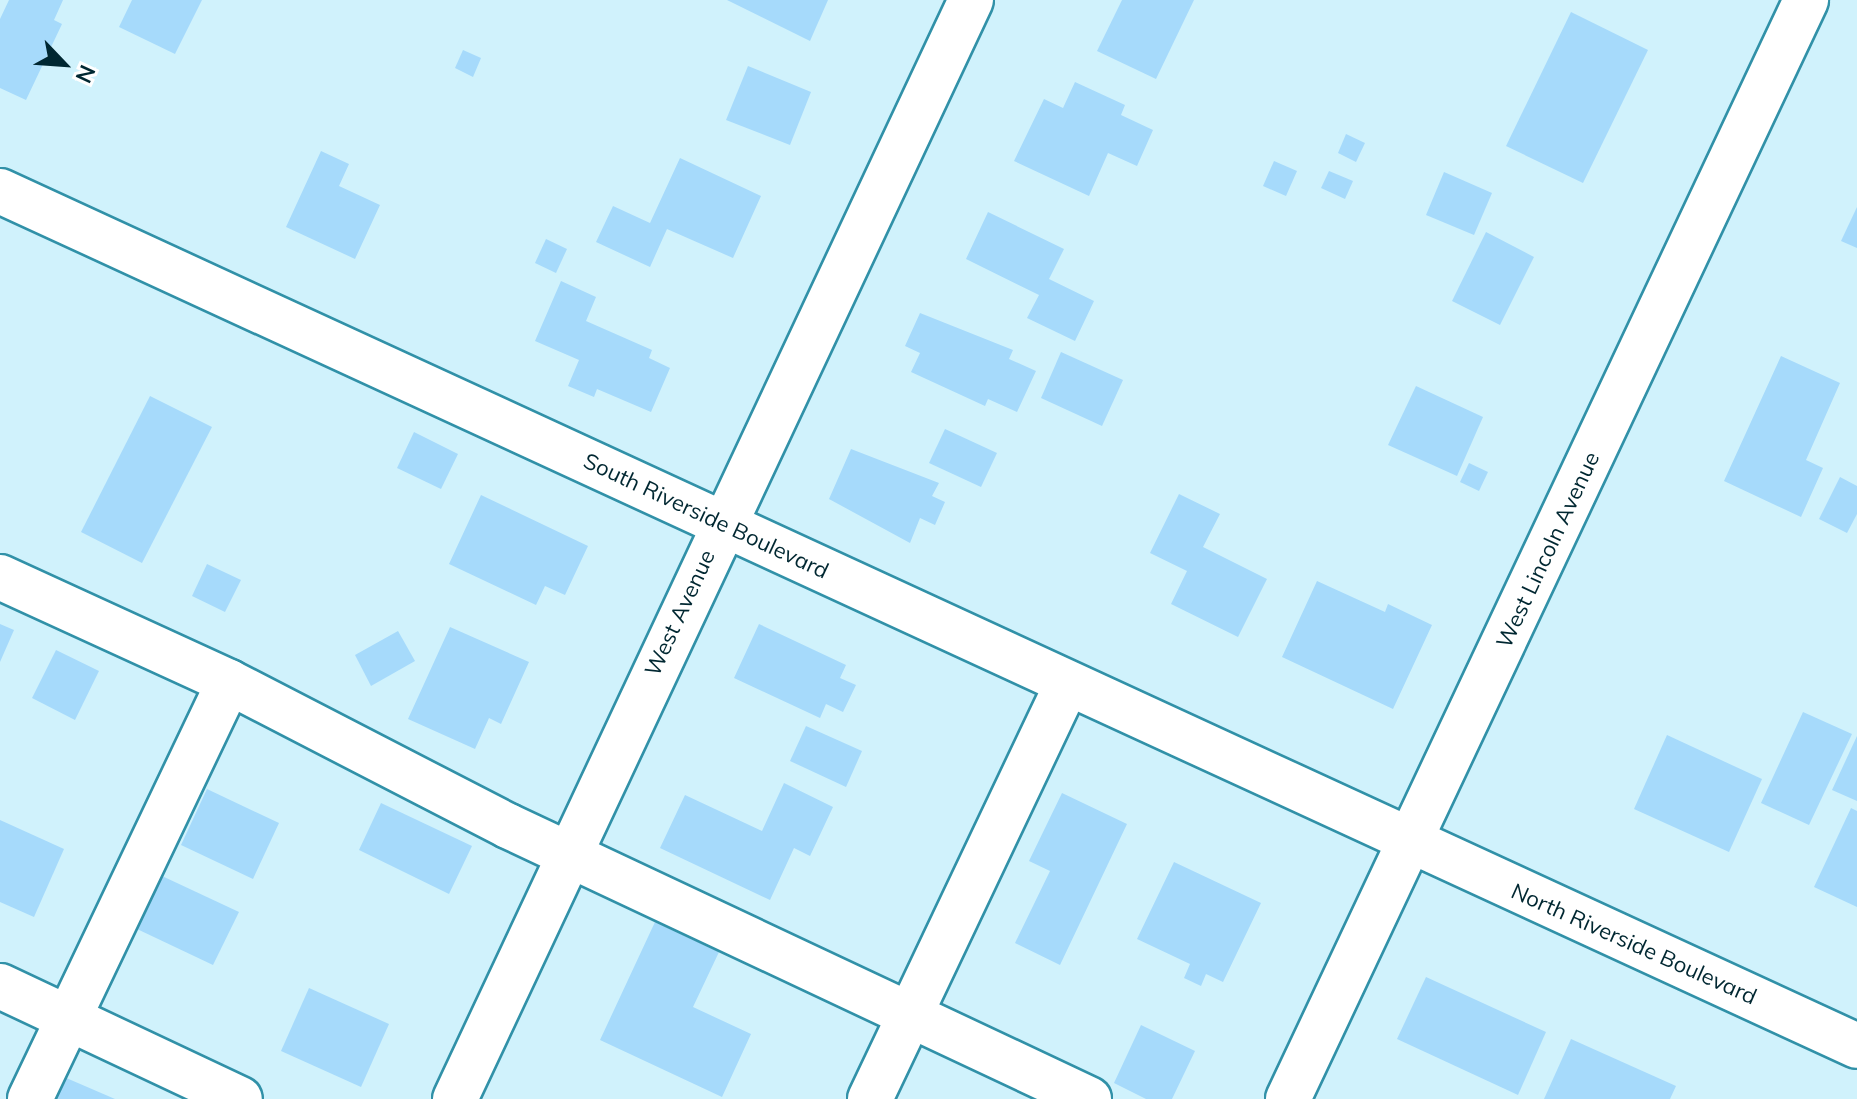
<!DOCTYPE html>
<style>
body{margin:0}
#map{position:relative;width:1857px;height:1099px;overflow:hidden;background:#d0f2fc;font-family:Mulish,sans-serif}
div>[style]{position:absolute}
.building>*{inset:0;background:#a6dafb}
.roads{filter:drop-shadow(2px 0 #3191a8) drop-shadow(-2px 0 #3191a8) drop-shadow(0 2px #3191a8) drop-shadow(0 -2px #3191a8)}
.minor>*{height:44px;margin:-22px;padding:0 22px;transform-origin:22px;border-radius:22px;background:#fff}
span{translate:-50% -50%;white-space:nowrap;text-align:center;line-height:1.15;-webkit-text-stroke:6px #fff;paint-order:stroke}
.street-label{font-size:22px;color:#002731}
.north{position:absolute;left:24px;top:24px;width:80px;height:80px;-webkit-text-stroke:6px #fff;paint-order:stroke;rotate:115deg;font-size:22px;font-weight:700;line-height:32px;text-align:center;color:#002731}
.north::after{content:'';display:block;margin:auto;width:28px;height:36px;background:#002731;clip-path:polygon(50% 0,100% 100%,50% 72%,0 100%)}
</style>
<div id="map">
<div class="building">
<i style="clip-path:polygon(9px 0,63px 0,54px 20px,62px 24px,26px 100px,0 88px,0 19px)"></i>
<i style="clip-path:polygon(132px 0,202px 0,175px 54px,119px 27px)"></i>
<i style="clip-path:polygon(727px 0,828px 0,810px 41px)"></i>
<i style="clip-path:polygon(1122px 0,1194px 0,1156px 79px,1097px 51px)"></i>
<i style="clip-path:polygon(1571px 12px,1648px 50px,1583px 183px,1506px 146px)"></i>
<i style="clip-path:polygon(463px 50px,481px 58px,473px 77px,455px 68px)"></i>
<i style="clip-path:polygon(748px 66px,811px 92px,790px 145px,726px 120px)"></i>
<i style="clip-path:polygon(1075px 82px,1125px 105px,1121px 115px,1153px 130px,1137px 166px,1108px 153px,1089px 196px,1014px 161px,1044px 99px,1063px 108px)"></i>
<i style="clip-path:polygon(1346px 134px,1365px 143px,1356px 162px,1338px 153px)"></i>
<i style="clip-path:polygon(321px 151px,349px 164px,339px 186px,380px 205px,355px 259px,286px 227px)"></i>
<i style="clip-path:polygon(680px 158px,761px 196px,733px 258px,667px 229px,650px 267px,596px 242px,613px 206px,650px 223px)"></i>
<i style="clip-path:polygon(1274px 161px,1297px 171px,1286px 196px,1263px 186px)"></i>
<i style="clip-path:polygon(1329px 171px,1353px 181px,1345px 199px,1321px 188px)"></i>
<i style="clip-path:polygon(1444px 172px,1492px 193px,1474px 235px,1426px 215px)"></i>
<i style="clip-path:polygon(1857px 207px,1857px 248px,1841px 241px)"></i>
<i style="clip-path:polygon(988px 212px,1064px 249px,1049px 279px,1094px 301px,1075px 341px,1027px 318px,1039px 295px,966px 259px)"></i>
<i style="clip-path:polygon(1486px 232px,1534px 257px,1500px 325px,1452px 301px)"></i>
<i style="clip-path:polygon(546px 239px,567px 249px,556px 273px,535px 263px)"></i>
<i style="clip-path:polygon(561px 281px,596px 297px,586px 321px,652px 350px,649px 358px,670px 368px,651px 412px,597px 389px,594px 397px,568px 386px,579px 360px,535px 341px)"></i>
<i style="clip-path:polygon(920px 313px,1013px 350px,1009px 359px,1036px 371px,1017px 412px,988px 399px,985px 406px,911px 372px,920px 353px,905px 346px)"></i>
<i style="clip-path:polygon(1061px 352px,1123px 380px,1102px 426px,1041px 398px)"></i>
<i style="clip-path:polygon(1781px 356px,1840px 383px,1806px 460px,1823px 468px,1801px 517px,1724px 481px)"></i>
<i style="clip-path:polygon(1416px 386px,1483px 417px,1457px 476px,1388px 445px)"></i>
<i style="clip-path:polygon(150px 396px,212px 427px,142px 563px,81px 532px)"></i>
<i style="clip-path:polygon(945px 429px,997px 453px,981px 487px,929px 463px)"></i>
<i style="clip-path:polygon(414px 432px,458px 454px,441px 489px,397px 468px)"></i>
<i style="clip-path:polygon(851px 449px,939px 483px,932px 496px,945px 502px,935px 525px,920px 518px,910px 543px,829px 499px)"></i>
<i style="clip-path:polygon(1469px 463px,1488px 472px,1479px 491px,1460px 482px)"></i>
<i style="clip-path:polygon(1840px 477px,1857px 486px,1857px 514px,1847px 533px,1819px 519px)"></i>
<i style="clip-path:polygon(1179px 494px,1220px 514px,1203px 547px,1267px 579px,1238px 637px,1171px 604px,1187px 571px,1150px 553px)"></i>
<i style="clip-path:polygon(481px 495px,588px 546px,565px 595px,545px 586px,536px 605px,449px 564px)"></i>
<i style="clip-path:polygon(207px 564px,241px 580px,225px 612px,192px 596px)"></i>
<i style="clip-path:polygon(1317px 581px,1385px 612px,1388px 604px,1432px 625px,1393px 709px,1282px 657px)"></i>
<i style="clip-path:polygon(0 624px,14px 630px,0 662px)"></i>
<i style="clip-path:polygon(759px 624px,846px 665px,840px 678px,856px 685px,843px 712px,826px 704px,820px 718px,734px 678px)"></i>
<i style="clip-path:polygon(450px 627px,529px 662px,501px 724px,489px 718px,475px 749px,408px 719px)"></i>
<i style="clip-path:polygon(398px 631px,415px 661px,371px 686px,355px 655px)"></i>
<i style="clip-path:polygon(56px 650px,99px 671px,75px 720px,32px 698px)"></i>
<i style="clip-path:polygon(1803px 712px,1852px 734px,1809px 825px,1761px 803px)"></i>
<i style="clip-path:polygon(806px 726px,862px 751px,846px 787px,790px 761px)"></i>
<i style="clip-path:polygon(1667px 735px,1762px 779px,1729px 852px,1634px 809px)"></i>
<i style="clip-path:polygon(1857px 736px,1857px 801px,1832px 790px)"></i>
<i style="clip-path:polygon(784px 783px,833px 807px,810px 856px,794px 848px,770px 900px,660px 848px,685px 795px,762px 831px)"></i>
<i style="clip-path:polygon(207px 789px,279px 823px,253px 879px,181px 845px)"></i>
<i style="clip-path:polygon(1062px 793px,1127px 824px,1060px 965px,1015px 943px,1050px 871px,1029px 861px)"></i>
<i style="clip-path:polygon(381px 803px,472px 846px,449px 894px,359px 850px)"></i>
<i style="clip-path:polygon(1851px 808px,1857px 811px,1857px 907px,1814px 887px)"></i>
<i style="clip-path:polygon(0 820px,64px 849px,34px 917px,0 902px)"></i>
<i style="clip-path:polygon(1174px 862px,1261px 903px,1223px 982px,1206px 974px,1201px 986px,1184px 978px,1190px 964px,1137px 939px)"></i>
<i style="clip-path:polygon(162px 876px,239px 912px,213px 965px,137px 929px)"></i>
<i style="clip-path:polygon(655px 922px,719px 952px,693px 1007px,751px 1034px,722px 1097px,600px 1040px)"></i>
<i style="clip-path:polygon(1426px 977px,1546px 1032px,1518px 1095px,1397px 1039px)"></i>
<i style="clip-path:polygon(309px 988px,389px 1024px,361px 1087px,281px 1051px)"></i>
<i style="clip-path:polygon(1141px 1025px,1195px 1051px,1172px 1099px,1146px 1099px,1114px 1083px)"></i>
<i style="clip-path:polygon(1571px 1039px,1676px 1086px,1670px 1099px,1544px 1099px)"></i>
<i style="clip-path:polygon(64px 1077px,115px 1099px,54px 1099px)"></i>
</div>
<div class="roads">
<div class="minor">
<i style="left:0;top:191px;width:2044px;rotate:24.72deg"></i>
<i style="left:0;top:577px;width:252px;rotate:24.6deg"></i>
<i style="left:229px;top:682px;width:314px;rotate:27.3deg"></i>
<i style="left:508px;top:826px;width:642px;rotate:25.17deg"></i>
<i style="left:0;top:986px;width:265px;rotate:25.2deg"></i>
<i style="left:30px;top:1099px;width:462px;rotate:-64.5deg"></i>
<i style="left:455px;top:1099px;width:1214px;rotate:-64.85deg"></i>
<i style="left:870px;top:1099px;width:459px;rotate:-64.6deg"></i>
<i style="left:1288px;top:1099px;width:1215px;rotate:-64.76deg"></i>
</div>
</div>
<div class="street-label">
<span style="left:706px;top:516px;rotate:25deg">South Riverside Boulevard</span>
<span style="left:1548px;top:550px;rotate:-65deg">West Lincoln Avenue</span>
<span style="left:680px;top:613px;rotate:-65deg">West Avenue</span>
<span style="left:1634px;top:944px;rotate:24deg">North Riverside Boulevard</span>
</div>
<div class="north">N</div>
</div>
